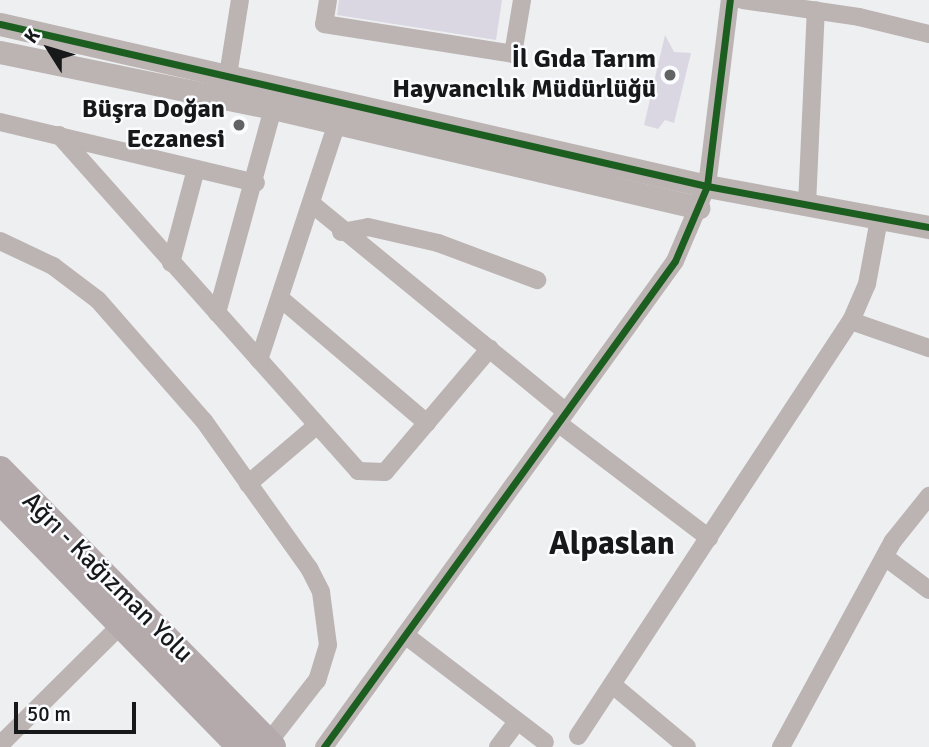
<!DOCTYPE html>
<meta charset="utf-8">
<style>
body{margin:0}
#map{position:relative;width:929px;height:747px;overflow:hidden;background:#edeff1;font-family:Signika,sans-serif}
div>[style]{position:absolute}
.building>*{inset:0;background:#dad7e3}
.minor>*{height:18px;margin:-9px;padding:0 9px;transform-origin:9px;border-radius:9px;background:#bcb3b3}
.tertiary>*{height:23px;margin:-11.5px;padding:0 11.5px;transform-origin:11.5px;border-radius:11.5px;background:#bcb3b3}
.primary>*{height:28px;margin:-14px;padding:0 14px;transform-origin:14px;border-radius:14px;background:#b4aaab}
.cycleway>*{height:7px;margin:-3.5px;padding:0 3.5px;transform-origin:3.5px;border-radius:3.5px;background:#1b5e20}
.dots>*{width:19px;height:19px;translate:-50% -50%;box-sizing:border-box;border:4px solid #fafcff;border-radius:50%}
span{translate:-50% -50%;white-space:nowrap;text-align:center;line-height:1.15;-webkit-text-stroke:5px #fafcff;paint-order:stroke}
.poi-label{font-size:26px;color:#171819;font-weight:700}
.right{translate:-100% -50%;text-align:right}
.street-label{font-size:26px;color:#171819}
.district-label{font-size:33px;color:#171819;font-weight:700}
.north{position:absolute;left:14px;top:14px;width:70px;height:70px;-webkit-text-stroke:5px #fafcff;paint-order:stroke;rotate:307deg;font-size:19px;font-weight:700;line-height:28px;text-align:center;color:#171819}
.north::after{content:'';display:block;margin:auto;width:24px;height:32px;background:#171819;clip-path:polygon(50% 0,100% 100%,50% 72%,0 100%)}
.scale{position:absolute;left:14px;top:702px;width:122px;height:32px;box-sizing:border-box;border:4px solid #171819;border-top:0;padding-left:9px;font-size:21px;line-height:24px;white-space:nowrap;color:#171819;-webkit-text-stroke:5px #fafcff;paint-order:stroke}
</style>
<div id="map">
<div class="building">
<i style="clip-path:polygon(339px 0,502px 0,496px 40px,337px 15px)"></i>
<i style="clip-path:polygon(665px 35px,674px 52px,691px 53px,674px 123px,665px 120px,658px 129px,644px 125px)"></i>
</div>
<div class="minor">
<i style="left:328px;top:0;width:24px;rotate:99deg"></i>
<i style="left:324px;top:24px;width:191px;rotate:9deg"></i>
<i style="left:513px;top:54px;width:55px;rotate:-80.5deg"></i>
<i style="left:743px;top:0;width:117px;rotate:8.3deg"></i>
<i style="left:859px;top:17px;width:72px;rotate:13.7deg"></i>
<i style="left:226px;top:88px;width:89px;rotate:-81deg"></i>
<i style="left:0;top:122px;width:263px;rotate:13.4deg"></i>
<i style="left:59px;top:135px;width:450px;rotate:48.3deg"></i>
<i style="left:358px;top:471px;width:27px;rotate:2deg"></i>
<i style="left:385px;top:472px;width:162px;rotate:-49.7deg"></i>
<i style="left:312px;top:204px;width:328px;rotate:39.3deg"></i>
<i style="left:807px;top:205px;width:195px;rotate:-87.4deg"></i>
<i style="left:341px;top:232px;width:27px;rotate:-10deg"></i>
<i style="left:368px;top:227px;width:72px;rotate:12.9deg"></i>
<i style="left:438px;top:243px;width:106px;rotate:20.5deg"></i>
<i style="left:0;top:241px;width:59px;rotate:25.3deg"></i>
<i style="left:53px;top:266px;width:56px;rotate:37.1deg"></i>
<i style="left:98px;top:300px;width:161px;rotate:48.8deg"></i>
<i style="left:204px;top:421px;width:181px;rotate:54.5deg"></i>
<i style="left:309px;top:568px;width:27px;rotate:63deg"></i>
<i style="left:321px;top:592px;width:53px;rotate:82.5deg"></i>
<i style="left:328px;top:645px;width:37px;rotate:107deg"></i>
<i style="left:317px;top:680px;width:80px;rotate:127.9deg"></i>
<i style="left:171px;top:263px;width:97px;rotate:-75.1deg"></i>
<i style="left:280px;top:298px;width:193px;rotate:40.4deg"></i>
<i style="left:217px;top:313px;width:224px;rotate:-74.7deg"></i>
<i style="left:851px;top:321px;width:83px;rotate:19.1deg"></i>
<i style="left:259px;top:360px;width:259px;rotate:-71.8deg"></i>
<i style="left:558px;top:423px;width:190px;rotate:37.3deg"></i>
<i style="left:248px;top:484px;width:88px;rotate:-40.4deg"></i>
<i style="left:885px;top:557px;width:55px;rotate:36.9deg"></i>
<i style="left:405px;top:635px;width:176px;rotate:37.4deg"></i>
<i style="left:614px;top:686px;width:95px;rotate:39.9deg"></i>
<i style="left:578px;top:736px;width:497px;rotate:-56.7deg"></i>
<i style="left:851px;top:321px;width:40px;rotate:-66.6deg"></i>
<i style="left:867px;top:284px;width:66px;rotate:-79.5deg"></i>
<i style="left:0;top:745px;width:173px;rotate:-44.8deg"></i>
<i style="left:324px;top:747px;width:599px;rotate:-54.16deg"></i>
<i style="left:675px;top:261px;width:82px;rotate:-66.9deg"></i>
<i style="left:707px;top:186px;width:187px;rotate:-83deg"></i>
<i style="left:498px;top:747px;width:31px;rotate:-53deg"></i>
<i style="left:781px;top:747px;width:234px;rotate:-61.5deg"></i>
<i style="left:893px;top:541px;width:58px;rotate:-51.3deg"></i>
</div>
<div class="tertiary">
<i style="left:0;top:24px;width:725px;rotate:12.91deg"></i>
<i style="left:707px;top:186px;width:226px;rotate:10.5deg"></i>
<i style="left:0;top:52px;width:279px;rotate:11.6deg"></i>
<i style="left:273px;top:108px;width:437px;rotate:13.2deg"></i>
</div>
<div class="primary">
<i style="left:0;top:470px;width:388px;rotate:45.5deg"></i>
<i style="left:0;top:500px;width:345px;rotate:45.7deg"></i>
</div>
<div class="cycleway">
<i style="left:0;top:24px;width:725px;rotate:12.91deg"></i>
<i style="left:707px;top:186px;width:226px;rotate:10.5deg"></i>
<i style="left:324px;top:747px;width:599px;rotate:-54.16deg"></i>
<i style="left:675px;top:261px;width:82px;rotate:-66.9deg"></i>
<i style="left:707px;top:186px;width:187px;rotate:-83deg"></i>
</div>
<div class="dots">
<i style="left:670px;top:75px;background:#626365"></i>
<i style="left:239px;top:125px;background:#626365"></i>
</div>
<div class="poi-label">
<span class="right" style="left:656px;top:75px">İl Gıda Tarım<br>Hayvancılık Müdürlüğü</span>
<span class="right" style="left:225px;top:125px">Büşra Doğan<br>Eczanesi</span>
</div>
<div class="street-label">
<span style="left:107px;top:578px;rotate:45deg">Ağrı - Kağızman Yolu</span>
</div>
<div class="district-label">
<span style="left:612px;top:544px">Alpaslan</span>
</div>
<div class="north">K</div>
<div class="scale">50 m</div>
</div>
